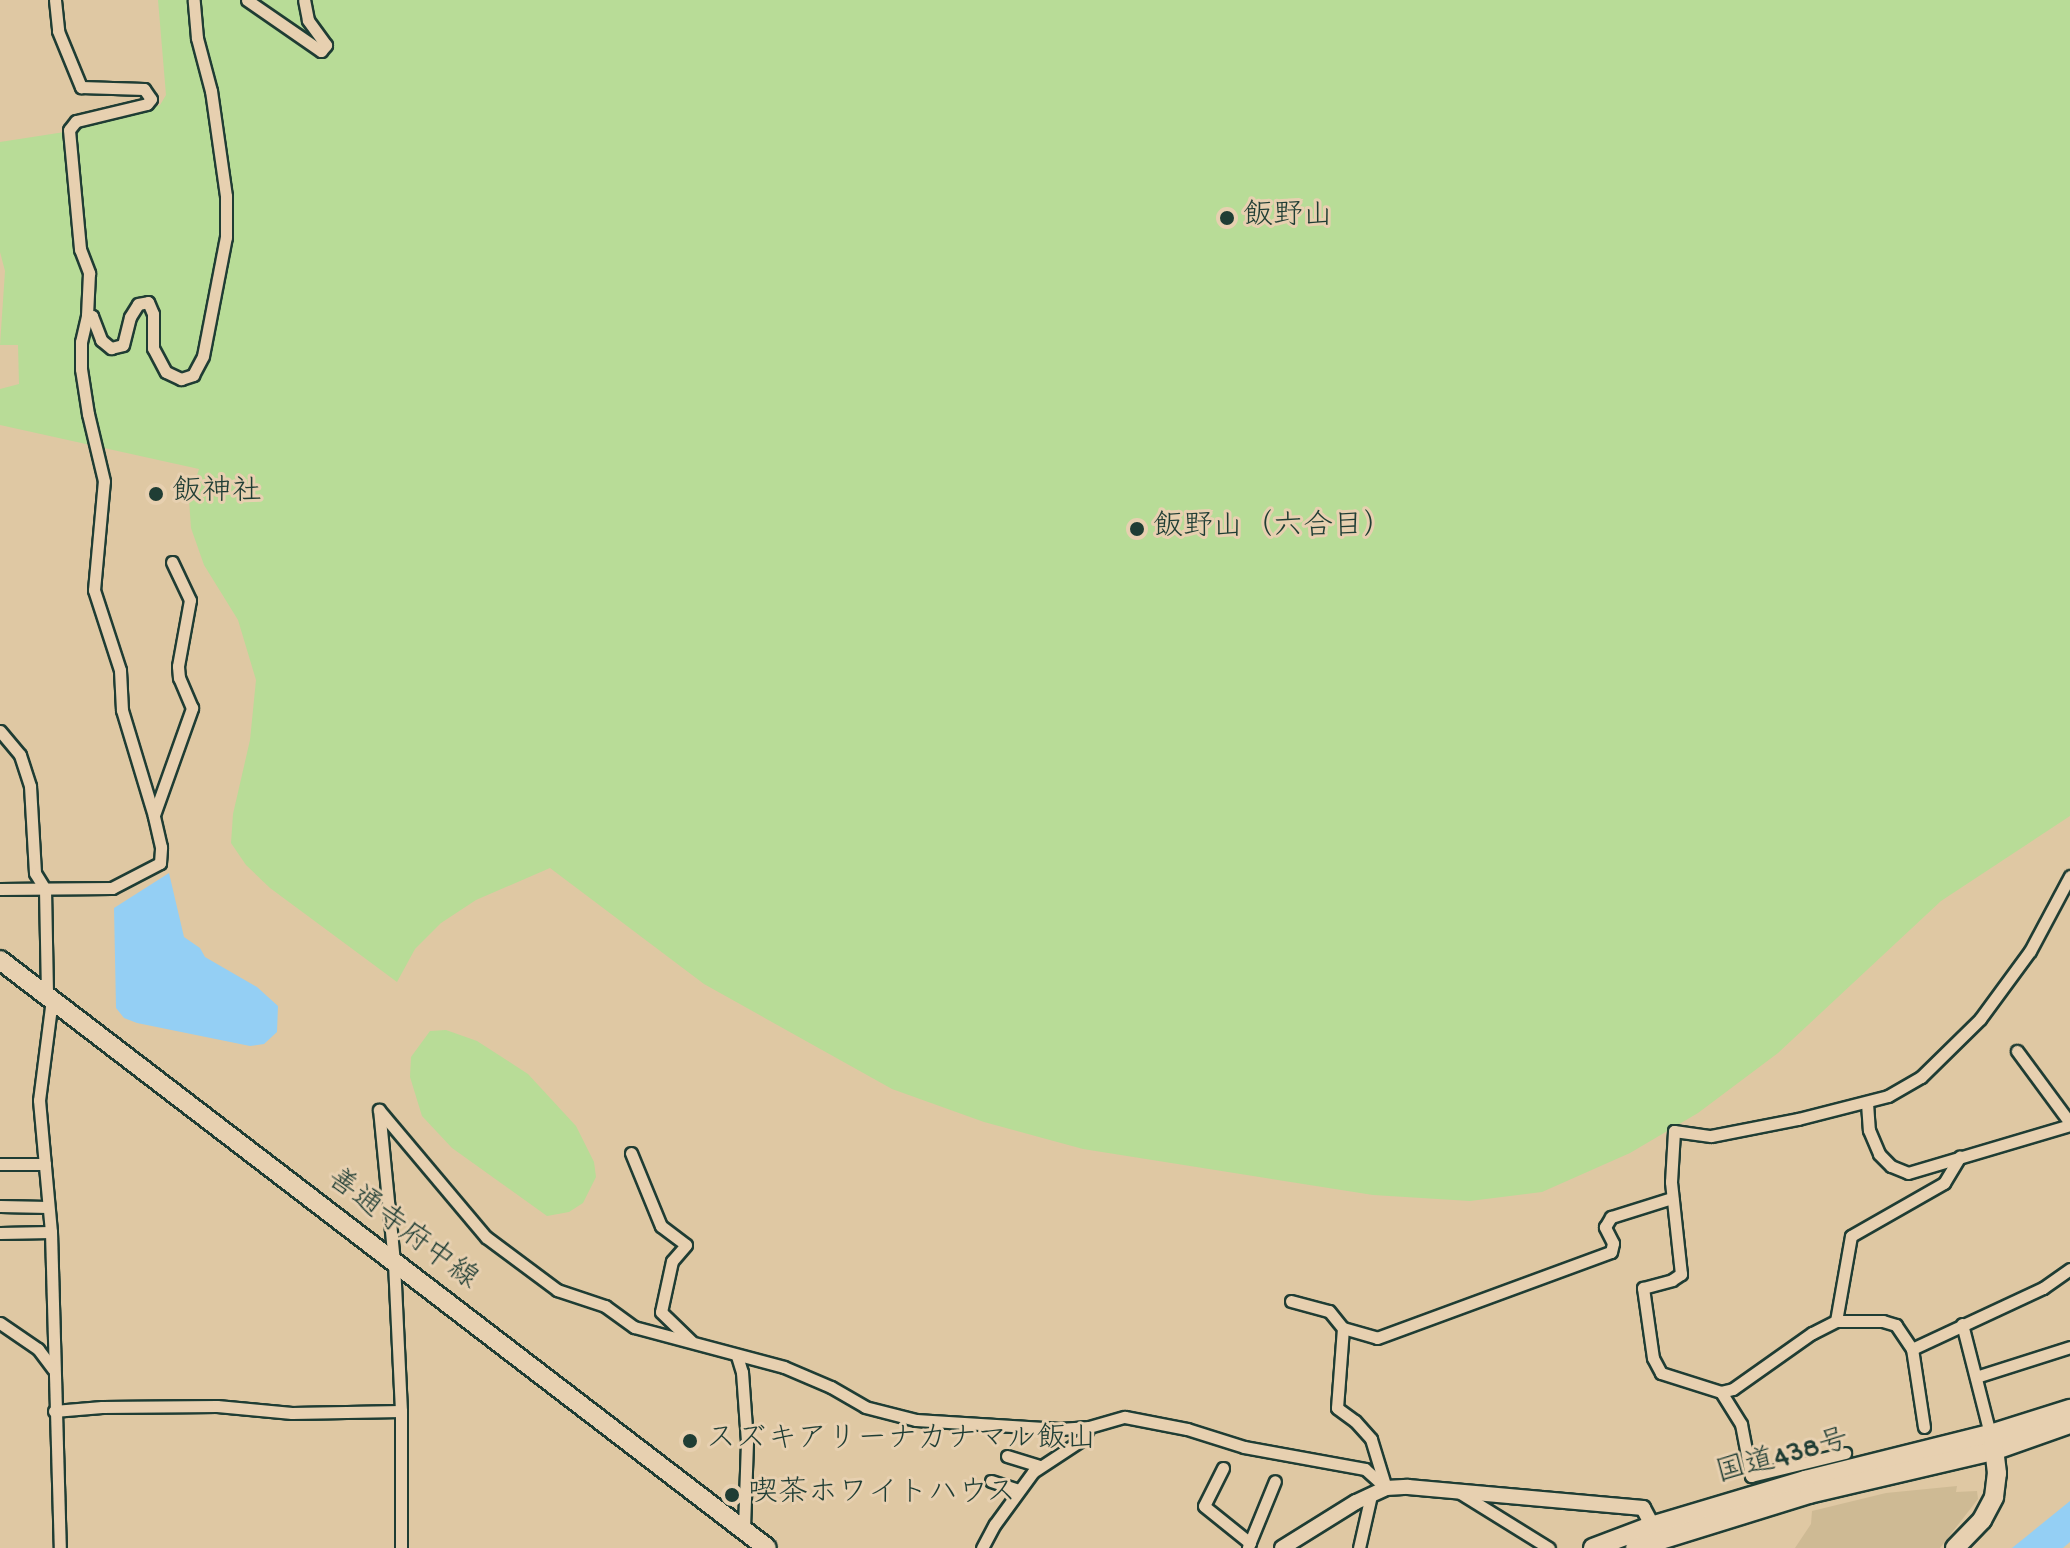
<!DOCTYPE html>
<meta charset="utf-8">
<style>
body{margin:0}
#map{position:relative;width:2070px;height:1548px;overflow:hidden;background:#dfc8a3;font-family:"Gochi Hand","Klee One",sans-serif}
div>[style]{position:absolute}
.built>*{inset:0;background:#ceba94}
.green>*{inset:0;background:#b8dc97}
.water>*{inset:0;background:#94cff4}
.roads{filter:drop-shadow(2px 0 #1f3d34) drop-shadow(-2px 0 #1f3d34) drop-shadow(0 2px #1f3d34) drop-shadow(0 -2px #1f3d34)}
.minor>*{height:11px;margin:-5.5px;padding:0 5.5px;transform-origin:5.5px;border-radius:5.5px;background:#e7d0b0}
.tertiary>*{height:14px;margin:-7px;padding:0 7px;transform-origin:7px;border-radius:7px;background:#e7d0b0}
.primary>*{height:18px;margin:-9px;padding:0 9px;transform-origin:9px;border-radius:9px;background:#e7d0b0}
.trunk>*{height:18px;margin:-9px;padding:0 9px;transform-origin:9px;border-radius:9px;background:#e7d0b0}
.dots>*{width:22px;height:22px;translate:-50% -50%;box-sizing:border-box;border:4px solid #e7d0b0;border-radius:50%}
span{translate:-50% -50%;white-space:nowrap;text-align:center;line-height:1.15;-webkit-text-stroke:6px #e7d0b0;paint-order:stroke}
.poi-label{font-size:30px;color:#1f3d34}
.left{translate:0 -50%;text-align:left}
.street-label{font-size:30px;color:#1f3d34}
</style>
<div id="map">
<div class="built">
<i style="clip-path:polygon(1957px 1486px,1956px 1492px,1977px 1491px,1978px 1499px,1940px 1548px,1795px 1548px,1811px 1524px,1812px 1511px,1886px 1493px)"></i>
</div>
<div class="green">
<i style="clip-path:polygon(158px 0,2070px 0,2070px 816px,1941px 901px,1778px 1053px,1698px 1113px,1630px 1153px,1542px 1192px,1470px 1201px,1373px 1195px,1083px 1149px,984px 1122px,892px 1089px,704px 984px,550px 868px,476px 900px,441px 923px,415px 949px,397px 982px,270px 888px,246px 865px,231px 843px,233px 814px,250px 740px,256px 680px,238px 620px,204px 565px,191px 528px,189px 500px,199px 469px,0 425px,0 389px,19px 384px,18px 345px,0 345px,5px 271px,0 252px,0 142px,71px 131px,78px 125px,160px 105px,166px 95px)"></i>
<i style="clip-path:polygon(446px 1030px,477px 1041px,528px 1074px,576px 1126px,594px 1162px,596px 1177px,583px 1203px,569px 1212px,547px 1216px,452px 1148px,422px 1116px,410px 1077px,411px 1057px,430px 1031px)"></i>
</div>
<div class="water">
<i style="clip-path:polygon(169px 873px,184px 937px,200px 948px,205px 957px,257px 987px,278px 1006px,277px 1032px,264px 1044px,250px 1046px,137px 1023px,124px 1018px,116px 1008px,114px 908px)"></i>
<i style="clip-path:polygon(2070px 1501px,2070px 1542px,2063px 1548px,2012px 1548px)"></i>
</div>
<div class="roads">
<div class="minor">
<i style="left:55px;top:0;width:31px;rotate:84deg"></i>
<i style="left:58px;top:31px;width:61px;rotate:67.7deg"></i>
<i style="left:81px;top:87px;width:63px;rotate:1.8deg"></i>
<i style="left:144px;top:89px;width:12px;rotate:55deg"></i>
<i style="left:151px;top:99px;width:6px;rotate:129deg"></i>
<i style="left:147px;top:104px;width:73px;rotate:166.5deg"></i>
<i style="left:76px;top:121px;width:11px;rotate:128deg"></i>
<i style="left:69px;top:130px;width:120px;rotate:84.7deg"></i>
<i style="left:80px;top:249px;width:26px;rotate:69deg"></i>
<i style="left:89px;top:273px;width:43px;rotate:92.7deg"></i>
<i style="left:247px;top:0;width:90px;rotate:34.6deg"></i>
<i style="left:321px;top:51px;width:8px;rotate:-50deg"></i>
<i style="left:326px;top:45px;width:31px;rotate:-126deg"></i>
<i style="left:308px;top:20px;width:20px;rotate:-101deg"></i>
<i style="left:0;top:731px;width:31px;rotate:50deg"></i>
<i style="left:20px;top:755px;width:33px;rotate:72deg"></i>
<i style="left:30px;top:786px;width:87px;rotate:86.7deg"></i>
<i style="left:35px;top:873px;width:19px;rotate:58deg"></i>
<i style="left:45px;top:889px;width:106px;rotate:88.9deg"></i>
<i style="left:154px;top:815px;width:114px;rotate:-70.4deg"></i>
<i style="left:192px;top:708px;width:33px;rotate:-113deg"></i>
<i style="left:179px;top:678px;width:12px;rotate:-95deg"></i>
<i style="left:178px;top:666px;width:67px;rotate:-79.7deg"></i>
<i style="left:190px;top:600px;width:42px;rotate:-115.3deg"></i>
<i style="left:0;top:889px;width:112px;rotate:-0.5deg"></i>
<i style="left:112px;top:888px;width:54px;rotate:-27.5deg"></i>
<i style="left:160px;top:863px;width:16px;rotate:-86deg"></i>
<i style="left:161px;top:847px;width:32px;rotate:-103deg"></i>
<i style="left:154px;top:816px;width:111px;rotate:-106.8deg"></i>
<i style="left:122px;top:710px;width:40px;rotate:-92.9deg"></i>
<i style="left:120px;top:670px;width:84px;rotate:-108deg"></i>
<i style="left:94px;top:590px;width:109px;rotate:-84.8deg"></i>
<i style="left:104px;top:481px;width:69px;rotate:-103.4deg"></i>
<i style="left:88px;top:414px;width:46px;rotate:-98.8deg"></i>
<i style="left:81px;top:369px;width:27px;rotate:-90deg"></i>
<i style="left:81px;top:342px;width:27px;rotate:-77deg"></i>
<i style="left:87px;top:316px;width:5px"></i>
<i style="left:92px;top:316px;width:26px;rotate:69deg"></i>
<i style="left:101px;top:340px;width:13px;rotate:39deg"></i>
<i style="left:111px;top:348px;width:12px;rotate:-14deg"></i>
<i style="left:123px;top:345px;width:29px;rotate:-76deg"></i>
<i style="left:130px;top:317px;width:15px;rotate:-58deg"></i>
<i style="left:138px;top:304px;width:10px;rotate:-11deg"></i>
<i style="left:148px;top:302px;width:13px;rotate:67deg"></i>
<i style="left:153px;top:314px;width:34px;rotate:90deg"></i>
<i style="left:153px;top:348px;width:27px;rotate:62deg"></i>
<i style="left:166px;top:372px;width:17px;rotate:25deg"></i>
<i style="left:181px;top:379px;width:13px;rotate:-18deg"></i>
<i style="left:193px;top:375px;width:21px;rotate:-62deg"></i>
<i style="left:203px;top:356px;width:121px;rotate:-79.1deg"></i>
<i style="left:226px;top:237px;width:41px;rotate:-90deg"></i>
<i style="left:226px;top:196px;width:106px;rotate:-98.1deg"></i>
<i style="left:211px;top:91px;width:55px;rotate:-104.8deg"></i>
<i style="left:197px;top:38px;width:38px;rotate:-95deg"></i>
<i style="left:52px;top:999px;width:102px;rotate:97.3deg"></i>
<i style="left:39px;top:1100px;width:133px;rotate:84.8deg"></i>
<i style="left:51px;top:1232px;width:316px;rotate:88.4deg"></i>
<i style="left:2017px;top:1051px;width:89px;rotate:53.6deg"></i>
<i style="left:1867px;top:1103px;width:27px;rotate:86deg"></i>
<i style="left:1869px;top:1130px;width:26px;rotate:67deg"></i>
<i style="left:1879px;top:1154px;width:17px;rotate:45deg"></i>
<i style="left:1891px;top:1166px;width:18px;rotate:22deg"></i>
<i style="left:1908px;top:1173px;width:169px;rotate:-16.5deg"></i>
<i style="left:631px;top:1153px;width:79px;rotate:67.7deg"></i>
<i style="left:661px;top:1226px;width:31px;rotate:37deg"></i>
<i style="left:686px;top:1245px;width:21px;rotate:131deg"></i>
<i style="left:672px;top:1261px;width:52px;rotate:102.2deg"></i>
<i style="left:661px;top:1312px;width:42px;rotate:44deg"></i>
<i style="left:0;top:1164px;width:45px"></i>
<i style="left:0;top:1206px;width:48px;rotate:1.2deg"></i>
<i style="left:0;top:1233px;width:51px;rotate:-1.1deg"></i>
<i style="left:1291px;top:1301px;width:39px;rotate:15deg"></i>
<i style="left:1329px;top:1311px;width:22px;rotate:51deg"></i>
<i style="left:1343px;top:1328px;width:35px;rotate:16deg"></i>
<i style="left:1377px;top:1338px;width:249px;rotate:-20.2deg"></i>
<i style="left:1611px;top:1252px;width:9px;rotate:-77deg"></i>
<i style="left:1613px;top:1243px;width:18px;rotate:-117deg"></i>
<i style="left:1605px;top:1227px;width:12px;rotate:-59deg"></i>
<i style="left:1611px;top:1217px;width:64px;rotate:-17.3deg"></i>
<i style="left:1836px;top:1321px;width:86px;rotate:-80deg"></i>
<i style="left:1851px;top:1236px;width:107px;rotate:-29.7deg"></i>
<i style="left:1944px;top:1183px;width:31px;rotate:-59deg"></i>
<i style="left:0;top:1323px;width:46px;rotate:34.4deg"></i>
<i style="left:38px;top:1349px;width:25px;rotate:53deg"></i>
<i style="left:1962px;top:1324px;width:114px;rotate:75.7deg"></i>
<i style="left:1343px;top:1328px;width:80px;rotate:94.3deg"></i>
<i style="left:1337px;top:1408px;width:22px;rotate:36deg"></i>
<i style="left:1355px;top:1421px;width:24px;rotate:48deg"></i>
<i style="left:1371px;top:1439px;width:51px;rotate:73deg"></i>
<i style="left:1912px;top:1349px;width:145px;rotate:-25deg"></i>
<i style="left:2043px;top:1288px;width:33px;rotate:-35deg"></i>
<i style="left:737px;top:1356px;width:17px;rotate:73deg"></i>
<i style="left:742px;top:1372px;width:70px;rotate:85.9deg"></i>
<i style="left:747px;top:1442px;width:88px;rotate:92deg"></i>
<i style="left:1976px;top:1377px;width:99px;rotate:-17.7deg"></i>
<i style="left:1721px;top:1392px;width:38px;rotate:58deg"></i>
<i style="left:1741px;top:1424px;width:53px;rotate:79.1deg"></i>
<i style="left:1751px;top:1476px;width:97px;rotate:-13.7deg"></i>
<i style="left:54px;top:1411px;width:48px;rotate:-4.8deg"></i>
<i style="left:102px;top:1407px;width:115px;rotate:-0.5deg"></i>
<i style="left:217px;top:1406px;width:75px;rotate:5.3deg"></i>
<i style="left:292px;top:1413px;width:109px;rotate:-1.1deg"></i>
<i style="left:1924px;top:1427px;width:79px;rotate:-98.7deg"></i>
<i style="left:1912px;top:1349px;width:29px;rotate:-124deg"></i>
<i style="left:1896px;top:1325px;width:14px;rotate:-163deg"></i>
<i style="left:1883px;top:1321px;width:47px;rotate:180deg"></i>
<i style="left:1836px;top:1321px;width:27px;rotate:153deg"></i>
<i style="left:1812px;top:1333px;width:97px;rotate:144.7deg"></i>
<i style="left:1733px;top:1389px;width:12px;rotate:166deg"></i>
<i style="left:1721px;top:1392px;width:63px;rotate:-162.4deg"></i>
<i style="left:1661px;top:1373px;width:17px;rotate:-118deg"></i>
<i style="left:1653px;top:1358px;width:71px;rotate:-98.1deg"></i>
<i style="left:1643px;top:1288px;width:30px;rotate:-15deg"></i>
<i style="left:1672px;top:1280px;width:11px;rotate:-34deg"></i>
<i style="left:1681px;top:1274px;width:93px;rotate:-96.2deg"></i>
<i style="left:1671px;top:1182px;width:51px;rotate:-86.6deg"></i>
<i style="left:1674px;top:1131px;width:37px;rotate:8deg"></i>
<i style="left:1711px;top:1136px;width:89px;rotate:-11.1deg"></i>
<i style="left:1798px;top:1119px;width:93px;rotate:-14.3deg"></i>
<i style="left:1888px;top:1096px;width:38px;rotate:-30deg"></i>
<i style="left:1921px;top:1077px;width:83px;rotate:-44.5deg"></i>
<i style="left:1980px;top:1019px;width:84px;rotate:-53.7deg"></i>
<i style="left:2030px;top:951px;width:85px;rotate:-61.9deg"></i>
<i style="left:1007px;top:1456px;width:34px;rotate:17deg"></i>
<i style="left:1223px;top:1468px;width:42px;rotate:116.6deg"></i>
<i style="left:1204px;top:1506px;width:59px;rotate:38.8deg"></i>
<i style="left:991px;top:1481px;width:29px;rotate:18deg"></i>
<i style="left:1457px;top:1491px;width:108px;rotate:31.8deg"></i>
<i style="left:1248px;top:1547px;width:71px;rotate:-67.8deg"></i>
<i style="left:401px;top:1548px;width:137px;rotate:-90deg"></i>
<i style="left:401px;top:1411px;width:149px;rotate:-92.7deg"></i>
<i style="left:394px;top:1262px;width:153px;rotate:-95.6deg"></i>
<i style="left:379px;top:1110px;width:166px;rotate:49.9deg"></i>
<i style="left:486px;top:1237px;width:89px;rotate:36.7deg"></i>
<i style="left:557px;top:1290px;width:51px;rotate:18.4deg"></i>
<i style="left:605px;top:1306px;width:36px;rotate:36deg"></i>
<i style="left:634px;top:1327px;width:155px;rotate:14.9deg"></i>
<i style="left:784px;top:1367px;width:51px;rotate:23.1deg"></i>
<i style="left:831px;top:1387px;width:39px;rotate:30deg"></i>
<i style="left:865px;top:1407px;width:53px;rotate:14.3deg"></i>
<i style="left:916px;top:1420px;width:144px;rotate:3.6deg"></i>
<i style="left:1060px;top:1429px;width:29px;rotate:-4deg"></i>
<i style="left:1089px;top:1427px;width:37px;rotate:-16deg"></i>
<i style="left:1125px;top:1417px;width:63px;rotate:11deg"></i>
<i style="left:1187px;top:1429px;width:60px;rotate:17.5deg"></i>
<i style="left:1244px;top:1447px;width:123px;rotate:10.3deg"></i>
<i style="left:1365px;top:1469px;width:28px;rotate:42deg"></i>
<i style="left:982px;top:1548px;width:27px;rotate:-62deg"></i>
<i style="left:995px;top:1524px;width:64px;rotate:-53.8deg"></i>
<i style="left:1033px;top:1472px;width:60px;rotate:-33.4deg"></i>
<i style="left:1083px;top:1439px;width:13px;rotate:-63deg"></i>
<i style="left:1359px;top:1548px;width:54px;rotate:-77.2deg"></i>
</div>
<div class="tertiary">
<i style="left:1282px;top:1548px;width:87px;rotate:-31.9deg"></i>
<i style="left:1356px;top:1502px;width:33px;rotate:-25deg"></i>
<i style="left:1386px;top:1488px;width:22px;rotate:-3deg"></i>
<i style="left:1408px;top:1487px;width:236px;rotate:5.1deg"></i>
<i style="left:1643px;top:1508px;width:30px;rotate:62deg"></i>
</div>
<div class="primary">
<i style="left:0;top:960px;width:966px;rotate:37.47deg"></i>
</div>
<div class="trunk">
<i style="left:1593px;top:1548px;width:65px;rotate:-20.7deg"></i>
<i style="left:1654px;top:1525px;width:158px;rotate:-16.6deg"></i>
<i style="left:1805px;top:1480px;width:191px;rotate:-14deg"></i>
<i style="left:1990px;top:1434px;width:84px;rotate:-17.4deg"></i>
<i style="left:1635px;top:1548px;width:182px;rotate:-17.2deg"></i>
<i style="left:1809px;top:1494px;width:192px;rotate:-13.2deg"></i>
<i style="left:1996px;top:1450px;width:78px;rotate:-19.4deg"></i>
<i style="left:1955px;top:1548px;width:39px;rotate:-46deg"></i>
<i style="left:1982px;top:1520px;width:26px;rotate:-62deg"></i>
<i style="left:1994px;top:1497px;width:24px;rotate:-83deg"></i>
<i style="left:1997px;top:1473px;width:32px;rotate:-97deg"></i>
</div>
</div>
<div class="dots">
<i style="left:1227px;top:218px;background:#1f3d34"></i>
<i style="left:156px;top:494px;background:#1f3d34"></i>
<i style="left:1137px;top:529px;background:#1f3d34"></i>
<i style="left:690px;top:1441px;background:#1f3d34"></i>
<i style="left:732px;top:1495px;background:#1f3d34"></i>
</div>
<div class="poi-label">
<span class="left" style="left:1243px;top:218px">飯野山</span>
<span class="left" style="left:172px;top:494px">飯神社</span>
<span class="left" style="left:1153px;top:529px">飯野山（六合目）</span>
<span class="left" style="left:706px;top:1441px">スズキアリーナカナマル飯山</span>
<span class="left" style="left:748px;top:1495px">喫茶ホワイトハウス</span>
</div>
<div class="street-label">
<span style="left:401px;top:1231px;rotate:37deg">善通寺府中線</span>
<span style="left:1783px;top:1459px;rotate:-15deg">国道438号</span>
</div>
</div>
